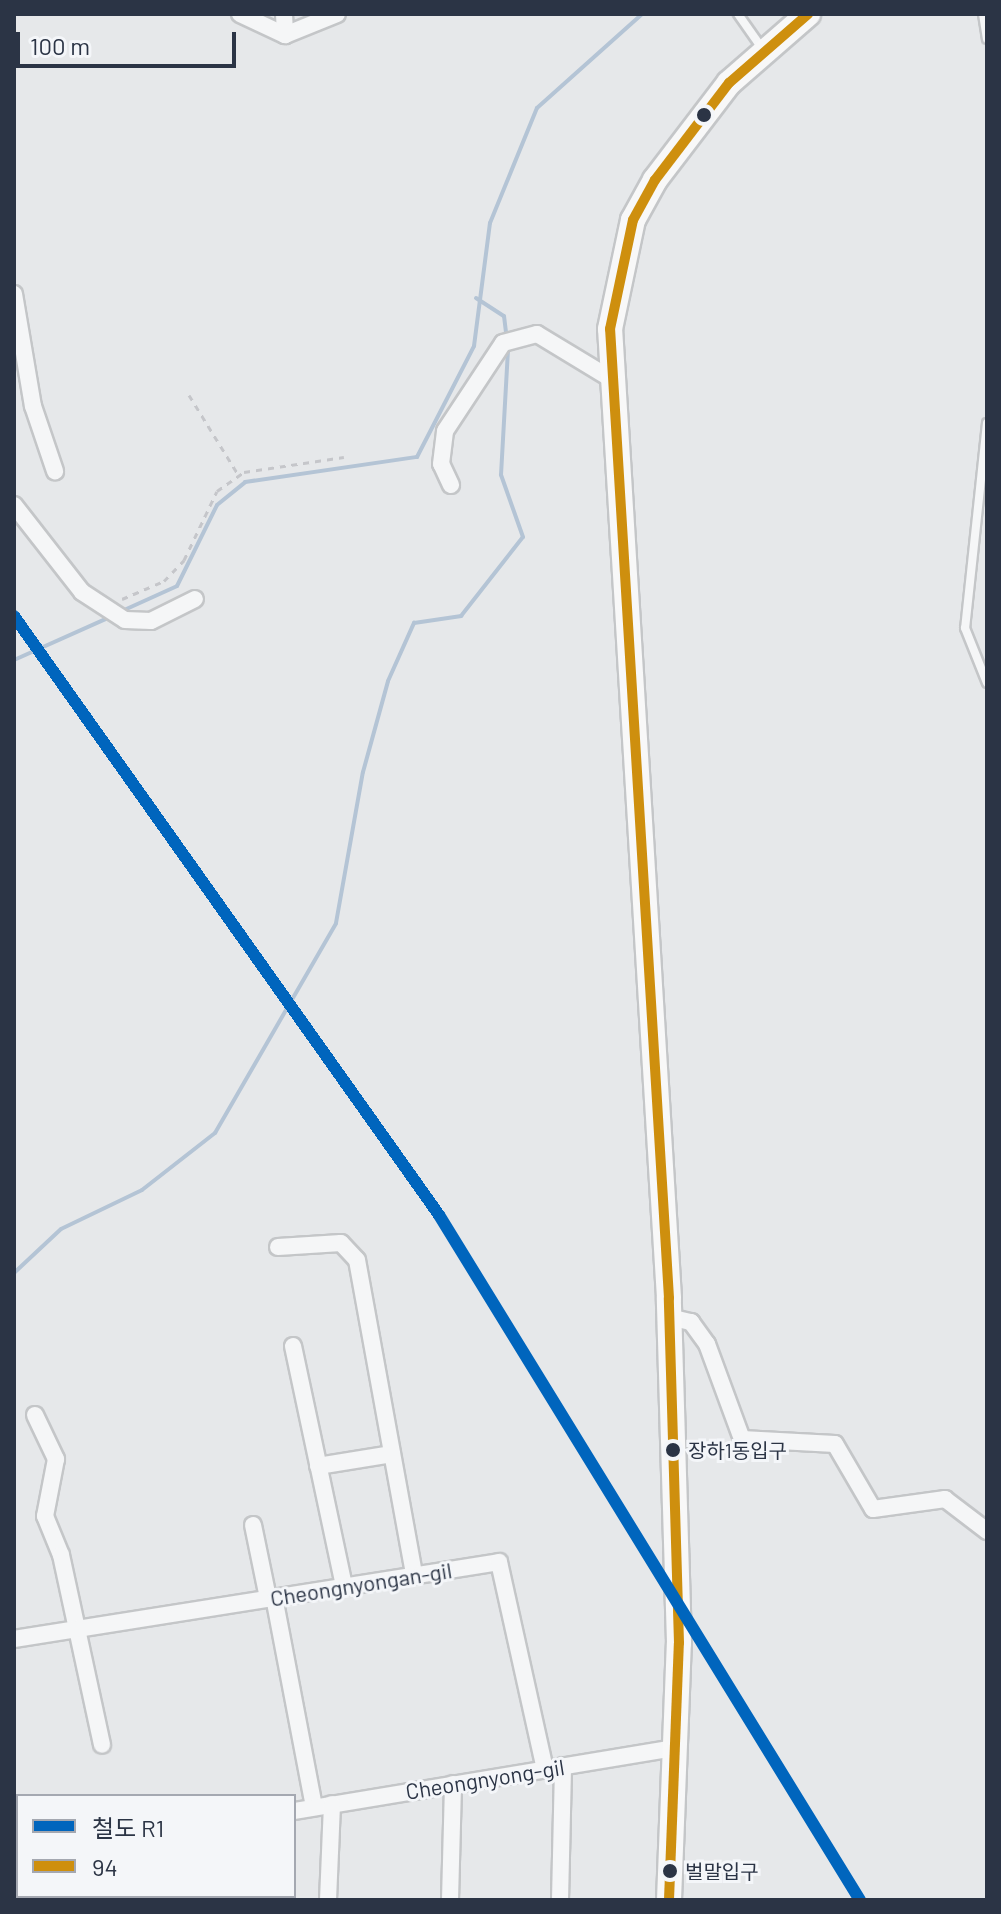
<!DOCTYPE html>
<meta charset="utf-8">
<style>
body{margin:0}
#map{position:relative;width:1001px;height:1914px;overflow:hidden;background:#e6e8ea;font-family:Barlow,"Noto Sans KR",sans-serif}
div>[style]{position:absolute}
.stream>*{height:4px;margin:-2px;padding:0 2px;transform-origin:2px;border-radius:2px;background:#b4c4d5}
.path>*{height:3px;margin-top:-1.5px;transform-origin:0;background:repeating-linear-gradient(90deg,#c5c6ca 0 6px,transparent 0 12px)}
.roads{filter:drop-shadow(2px 0 #c4c6c8) drop-shadow(-2px 0 #c4c6c8) drop-shadow(0 2px #c4c6c8) drop-shadow(0 -2px #c4c6c8)}
.lane>*{height:8px;margin:-4px;padding:0 4px;transform-origin:4px;border-radius:4px;background:#f5f6f7}
.street>*{height:16px;margin:-8px;padding:0 8px;transform-origin:8px;border-radius:8px;background:#f5f6f7}
.secondary>*{height:24px;margin:-12px;padding:0 12px;transform-origin:12px;border-radius:12px;background:#f8f8f8}
.bus-1>*{height:10px;margin:-5px;padding:0 5px;transform-origin:5px;border-radius:5px;background:#ce8f0e}
.rail-1>*{height:12px;margin:-6px;padding:0 6px;transform-origin:6px;border-radius:6px;background:#0065bd}
.dots>*{width:22px;height:22px;translate:-50% -50%;box-sizing:border-box;border:4px solid #f4f6f9;border-radius:50%}
span{translate:-50% -50%;white-space:nowrap;text-align:center;line-height:1.15;-webkit-text-stroke:6px #f4f6f9;paint-order:stroke}
.bus-label{font-size:20px;color:#2b3445}
.left{translate:0 -50%;text-align:left}
.street-label{font-size:22px;color:#2b3445}
.frame{position:absolute;inset:0;border:16px solid #2b3445;pointer-events:none}
.legend{position:absolute;left:16px;top:1794px;width:280px;height:104px;box-sizing:border-box;background:#f4f6f9;border:2px solid #a4a8b1;margin:0;padding:10px 14px;list-style:none;font-size:24px;color:#2b3445}
.legend li{display:flex;align-items:center;gap:16px;height:40px}
.legend b{width:40px;border:2px solid #a4a8b1}
.scale{position:absolute;left:16px;top:32px;width:220px;height:36px;box-sizing:border-box;border:4px solid #2b3445;border-top:0;padding-left:10px;font-size:24px;line-height:28px;white-space:nowrap;color:#2b3445;-webkit-text-stroke:6px #f4f6f9;paint-order:stroke}
</style>
<div id="map">
<div class="stream">
<i style="left:476px;top:298px;width:33px;rotate:33deg"></i>
<i style="left:504px;top:316px;width:23px;rotate:83deg"></i>
<i style="left:122px;top:611px;width:60px;rotate:-24.4deg"></i>
<i style="left:177px;top:586px;width:90px;rotate:-63.7deg"></i>
<i style="left:217px;top:505px;width:36px;rotate:-39deg"></i>
<i style="left:245px;top:482px;width:174px;rotate:-8.3deg"></i>
<i style="left:417px;top:457px;width:125px;rotate:-62.8deg"></i>
<i style="left:474px;top:346px;width:124px;rotate:-82.6deg"></i>
<i style="left:490px;top:223px;width:124px;rotate:-67.8deg"></i>
<i style="left:537px;top:108px;width:141px;rotate:-41.8deg"></i>
<i style="left:14px;top:660px;width:105px;rotate:-24.1deg"></i>
<i style="left:14px;top:1273px;width:64px;rotate:-43.1deg"></i>
<i style="left:61px;top:1229px;width:90px;rotate:-25.7deg"></i>
<i style="left:142px;top:1190px;width:93px;rotate:-38deg"></i>
<i style="left:215px;top:1133px;width:242px;rotate:-60deg"></i>
<i style="left:336px;top:923px;width:153px;rotate:-79.9deg"></i>
<i style="left:363px;top:772px;width:94px;rotate:-74.6deg"></i>
<i style="left:388px;top:681px;width:64px;rotate:-65.9deg"></i>
<i style="left:414px;top:623px;width:48px;rotate:-8.5deg"></i>
<i style="left:461px;top:616px;width:100px;rotate:-51.9deg"></i>
<i style="left:523px;top:537px;width:66px;rotate:-109.5deg"></i>
<i style="left:501px;top:475px;width:127px;rotate:-86.8deg"></i>
</div>
<div class="path">
<i style="left:189px;top:395px;width:95px;rotate:58.3deg"></i>
<i style="left:122px;top:599px;width:46px;rotate:-23.2deg"></i>
<i style="left:164px;top:581px;width:29px;rotate:-46deg"></i>
<i style="left:184px;top:560px;width:76px;rotate:-64.4deg"></i>
<i style="left:217px;top:491px;width:33px;rotate:-35deg"></i>
<i style="left:244px;top:472px;width:101px;rotate:-8.5deg"></i>
</div>
<div class="roads">
<div class="lane">
<i style="left:738px;top:14px;width:45px;rotate:54.9deg"></i>
<i style="left:983px;top:14px;width:25px;rotate:81deg"></i>
<i style="left:987px;top:423px;width:206px;rotate:96.1deg"></i>
<i style="left:965px;top:628px;width:59px;rotate:68.2deg"></i>
</div>
<div class="street">
<i style="left:240px;top:14px;width:50px;rotate:25deg"></i>
<i style="left:285px;top:35px;width:56px;rotate:-22deg"></i>
<i style="left:284px;top:14px;width:21px;rotate:87deg"></i>
<i style="left:14px;top:294px;width:114px;rotate:80.4deg"></i>
<i style="left:33px;top:406px;width:69px;rotate:71.3deg"></i>
<i style="left:451px;top:485px;width:23px;rotate:-115deg"></i>
<i style="left:441px;top:464px;width:33px;rotate:-83deg"></i>
<i style="left:445px;top:431px;width:105px;rotate:-56.6deg"></i>
<i style="left:503px;top:343px;width:35px;rotate:-15deg"></i>
<i style="left:537px;top:334px;width:89px;rotate:31.2deg"></i>
<i style="left:14px;top:505px;width:110px;rotate:52deg"></i>
<i style="left:82px;top:592px;width:51px;rotate:33.1deg"></i>
<i style="left:125px;top:620px;width:26px;rotate:2deg"></i>
<i style="left:151px;top:621px;width:49px;rotate:-26.6deg"></i>
<i style="left:278px;top:1247px;width:63px;rotate:-3.6deg"></i>
<i style="left:341px;top:1243px;width:23px;rotate:47deg"></i>
<i style="left:357px;top:1260px;width:320px;rotate:79.7deg"></i>
<i style="left:669px;top:1317px;width:23px;rotate:13deg"></i>
<i style="left:691px;top:1322px;width:27px;rotate:54deg"></i>
<i style="left:707px;top:1344px;width:101px;rotate:69.8deg"></i>
<i style="left:742px;top:1439px;width:93px;rotate:3.1deg"></i>
<i style="left:835px;top:1444px;width:75px;rotate:59.7deg"></i>
<i style="left:873px;top:1509px;width:73px;rotate:-7.9deg"></i>
<i style="left:945px;top:1499px;width:53px;rotate:37.3deg"></i>
<i style="left:293px;top:1346px;width:245px;rotate:78deg"></i>
<i style="left:35px;top:1415px;width:49px;rotate:64.5deg"></i>
<i style="left:56px;top:1459px;width:58px;rotate:100.9deg"></i>
<i style="left:45px;top:1516px;width:42px;rotate:67.7deg"></i>
<i style="left:61px;top:1555px;width:194px;rotate:77.8deg"></i>
<i style="left:318px;top:1466px;width:75px;rotate:-9.2deg"></i>
<i style="left:253px;top:1525px;width:75px;rotate:78.4deg"></i>
<i style="left:274px;top:1597px;width:214px;rotate:79.2deg"></i>
<i style="left:14px;top:1639px;width:491px;rotate:-9deg"></i>
<i style="left:499px;top:1562px;width:212px;rotate:77.5deg"></i>
<i style="left:294px;top:1811px;width:386px;rotate:-9.4deg"></i>
<i style="left:14px;top:1871px;width:4px"></i>
<i style="left:57px;top:1896px;width:4px;rotate:76deg"></i>
<i style="left:239px;top:1896px;width:4px;rotate:63deg"></i>
<i style="left:328px;top:1900px;width:96px;rotate:-87.6deg"></i>
<i style="left:450px;top:1900px;width:116px;rotate:-88.5deg"></i>
<i style="left:560px;top:1900px;width:134px;rotate:-88.7deg"></i>
</div>
<div class="secondary">
<i style="left:669px;top:1900px;width:257px;rotate:-87.8deg"></i>
<i style="left:679px;top:1643px;width:345px;rotate:-91.7deg"></i>
<i style="left:669px;top:1298px;width:971px;rotate:-93.48deg"></i>
<i style="left:610px;top:329px;width:111px;rotate:-78.1deg"></i>
<i style="left:633px;top:220px;width:46px;rotate:-61.2deg"></i>
<i style="left:655px;top:180px;width:122px;rotate:-52.7deg"></i>
<i style="left:729px;top:83px;width:105px;rotate:-41.1deg"></i>
</div>
</div>
<div class="bus-1">
<i style="left:669px;top:1900px;width:257px;rotate:-87.8deg"></i>
<i style="left:679px;top:1643px;width:345px;rotate:-91.7deg"></i>
<i style="left:669px;top:1298px;width:971px;rotate:-93.48deg"></i>
<i style="left:610px;top:329px;width:111px;rotate:-78.1deg"></i>
<i style="left:633px;top:220px;width:46px;rotate:-61.2deg"></i>
<i style="left:655px;top:180px;width:122px;rotate:-52.7deg"></i>
<i style="left:729px;top:83px;width:105px;rotate:-41.1deg"></i>
</div>
<div class="rail-1">
<i style="left:14px;top:616px;width:734px;rotate:54.64deg"></i>
<i style="left:439px;top:1215px;width:804px;rotate:58.43deg"></i>
</div>
<div class="dots">
<i style="left:704px;top:115px;background:#2b3445"></i>
<i style="left:673px;top:1450px;background:#2b3445"></i>
<i style="left:670px;top:1871px;background:#2b3445"></i>
</div>
<div class="bus-label">
<span class="left" style="left:688px;top:1450px">장하1동입구</span>
<span class="left" style="left:685px;top:1871px">벌말입구</span>
</div>
<div class="street-label">
<span style="left:361px;top:1584px;rotate:-9deg">Cheongnyongan-gil</span>
<span style="left:485px;top:1779px;rotate:-9deg">Cheongnyong-gil</span>
</div>
<div class="frame"></div>
<ul class="legend">
<li><b style="height:10px;background:#0065bd"></b>철도 R1</li>
<li><b style="height:10px;background:#ce8f0e"></b>94</li>
</ul>
<div class="scale">100 m</div>
</div>
